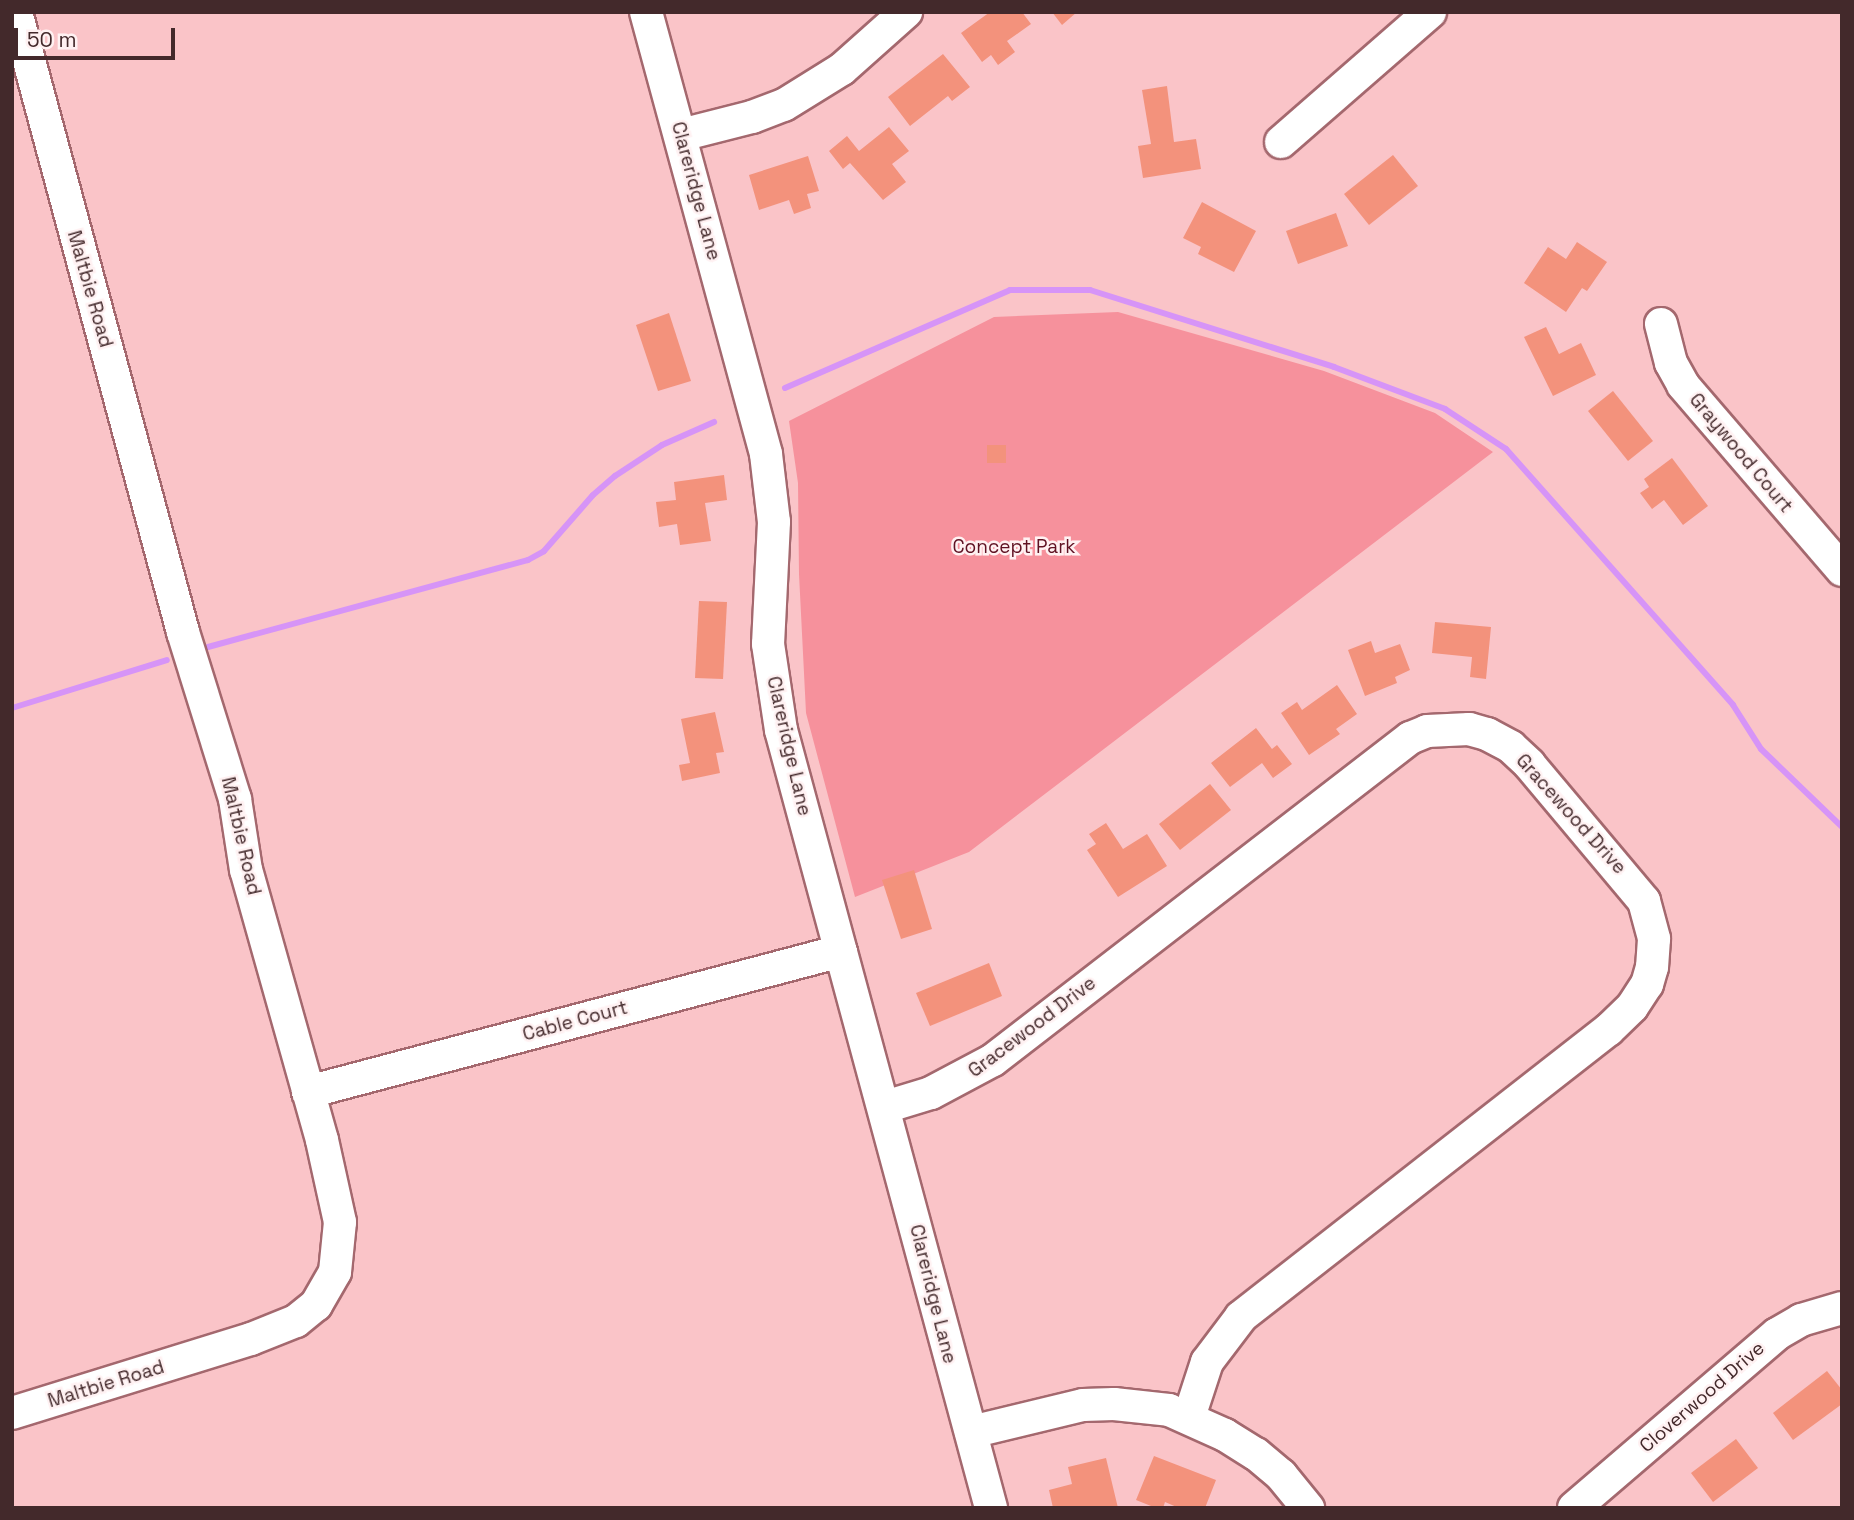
<!DOCTYPE html>
<style>
body{margin:0}
#map{position:relative;width:1854px;height:1520px;overflow:hidden;background:#fac4c8;font-family:"Space Grotesk",sans-serif}
div>[style]{position:absolute}
.green>*{inset:0;background:#f6919c}
.stream>*{height:6px;margin:-3px;padding:0 3px;transform-origin:3px;border-radius:3px;background:#d694f7}
.building>*{inset:0;background:#f3927c}
.roads{filter:drop-shadow(2px 0 #a4686e) drop-shadow(-2px 0 #a4686e) drop-shadow(0 2px #a4686e) drop-shadow(0 -2px #a4686e)}
.minor>*{height:32px;margin:-16px;padding:0 16px;transform-origin:16px;border-radius:16px;background:#fff}
span{translate:-50% -50%;white-space:nowrap;text-align:center;line-height:1.15;-webkit-text-stroke:5px #fff1f2;paint-order:stroke}
.street-label{font-size:19px;color:#43292b}
.park-label{font-size:19px;color:#601223}
.frame{position:absolute;inset:0;border:14px solid #43292b;pointer-events:none}
.scale{position:absolute;left:14px;top:28px;width:161px;height:32px;box-sizing:border-box;border:4px solid #43292b;border-top:0;padding-left:9px;font-size:21px;line-height:24px;white-space:nowrap;color:#43292b;-webkit-text-stroke:5px #fff1f2;paint-order:stroke}
</style>
<div id="map">
<div class="green">
<i style="clip-path:polygon(1118px 312px,1324px 371px,1435px 413px,1493px 452px,969px 852px,855px 897px,806px 713px,799px 574px,798px 483px,789px 421px,994px 317px)"></i>
</div>
<div class="stream">
<i style="left:785px;top:388px;width:245px;rotate:-23.5deg"></i>
<i style="left:1010px;top:290px;width:80px"></i>
<i style="left:1090px;top:290px;width:256px;rotate:17.5deg"></i>
<i style="left:1334px;top:367px;width:119px;rotate:20.7deg"></i>
<i style="left:1445px;top:409px;width:73px;rotate:33.3deg"></i>
<i style="left:1506px;top:449px;width:342px;rotate:48.4deg"></i>
<i style="left:1733px;top:705px;width:52px;rotate:57.5deg"></i>
<i style="left:1761px;top:749px;width:112px;rotate:43.9deg"></i>
<i style="left:208px;top:647px;width:332px;rotate:-15.2deg"></i>
<i style="left:528px;top:560px;width:18px;rotate:-29deg"></i>
<i style="left:544px;top:551px;width:74px;rotate:-48.8deg"></i>
<i style="left:593px;top:495px;width:29px;rotate:-41deg"></i>
<i style="left:615px;top:476px;width:56px;rotate:-33.4deg"></i>
<i style="left:662px;top:445px;width:57px;rotate:-23.9deg"></i>
<i style="left:12px;top:708px;width:162px;rotate:-17.2deg"></i>
</div>
<div class="building">
<i style="clip-path:polygon(990px 12px,1022px 12px,1031px 24px,1007px 41px,1015px 52px,998px 65px,991px 55px,982px 62px,961px 33px)"></i>
<i style="clip-path:polygon(1052px 12px,1077px 12px,1062px 25px)"></i>
<i style="clip-path:polygon(943px 54px,970px 87px,952px 101px,948px 96px,910px 126px,888px 97px)"></i>
<i style="clip-path:polygon(1167px 86px,1174px 142px,1196px 139px,1201px 169px,1143px 178px,1138px 146px,1151px 144px,1142px 90px)"></i>
<i style="clip-path:polygon(889px 127px,909px 151px,892px 164px,906px 182px,883px 200px,850px 163px,843px 169px,829px 151px,847px 136px,859px 151px)"></i>
<i style="clip-path:polygon(1393px 155px,1418px 186px,1369px 225px,1344px 194px)"></i>
<i style="clip-path:polygon(808px 156px,819px 191px,807px 194px,811px 208px,794px 214px,789px 200px,759px 210px,749px 175px)"></i>
<i style="clip-path:polygon(1202px 202px,1256px 231px,1234px 272px,1198px 254px,1201px 247px,1183px 238px)"></i>
<i style="clip-path:polygon(1336px 213px,1348px 246px,1298px 264px,1286px 231px)"></i>
<i style="clip-path:polygon(1577px 242px,1607px 262px,1587px 291px,1582px 288px,1566px 312px,1524px 283px,1548px 247px,1566px 259px)"></i>
<i style="clip-path:polygon(669px 313px,691px 381px,658px 391px,636px 325px)"></i>
<i style="clip-path:polygon(1546px 327px,1559px 354px,1581px 343px,1596px 375px,1553px 396px,1524px 337px)"></i>
<i style="clip-path:polygon(1613px 391px,1653px 441px,1628px 461px,1588px 411px)"></i>
<i style="clip-path:polygon(987px 445px,1006px 445px,1006px 463px,987px 463px)"></i>
<i style="clip-path:polygon(1672px 458px,1708px 506px,1683px 525px,1664px 500px,1652px 509px,1640px 493px,1649px 487px,1644px 479px)"></i>
<i style="clip-path:polygon(724px 475px,727px 500px,705px 503px,711px 541px,680px 545px,677px 524px,659px 527px,656px 502px,676px 500px,674px 482px)"></i>
<i style="clip-path:polygon(699px 601px,727px 602px,723px 679px,695px 678px)"></i>
<i style="clip-path:polygon(1435px 622px,1491px 627px,1486px 679px,1470px 677px,1472px 657px,1432px 653px)"></i>
<i style="clip-path:polygon(1371px 641px,1375px 653px,1400px 644px,1410px 670px,1395px 677px,1397px 683px,1365px 696px,1348px 650px)"></i>
<i style="clip-path:polygon(1337px 685px,1357px 714px,1336px 729px,1340px 734px,1309px 755px,1281px 713px,1297px 702px,1302px 710px)"></i>
<i style="clip-path:polygon(715px 712px,724px 752px,716px 753px,720px 773px,682px 781px,679px 765px,690px 763px,681px 719px)"></i>
<i style="clip-path:polygon(1256px 728px,1272px 749px,1277px 745px,1292px 764px,1273px 778px,1262px 763px,1230px 787px,1211px 763px)"></i>
<i style="clip-path:polygon(1210px 784px,1231px 810px,1180px 850px,1159px 824px)"></i>
<i style="clip-path:polygon(1106px 823px,1123px 849px,1147px 834px,1167px 866px,1118px 897px,1087px 850px,1096px 844px,1089px 834px)"></i>
<i style="clip-path:polygon(914px 870px,932px 929px,901px 939px,882px 880px)"></i>
<i style="clip-path:polygon(989px 963px,1002px 996px,930px 1026px,916px 993px)"></i>
<i style="clip-path:polygon(1827px 1371px,1842px 1390px,1842px 1404px,1793px 1440px,1773px 1413px)"></i>
<i style="clip-path:polygon(1736px 1439px,1758px 1468px,1713px 1502px,1691px 1473px)"></i>
<i style="clip-path:polygon(1154px 1456px,1216px 1480px,1205px 1508px,1179px 1508px,1165px 1502px,1163px 1508px,1156px 1508px,1136px 1500px)"></i>
<i style="clip-path:polygon(1106px 1458px,1118px 1508px,1053px 1508px,1049px 1490px,1072px 1484px,1068px 1467px)"></i>
</div>
<div class="roads">
<div class="minor">
<i style="left:646px;top:12px;width:458px;rotate:74.8deg"></i>
<i style="left:766px;top:454px;width:68px;rotate:83.3deg"></i>
<i style="left:774px;top:522px;width:122px;rotate:92.8deg"></i>
<i style="left:768px;top:644px;width:87px;rotate:81.4deg"></i>
<i style="left:781px;top:730px;width:806px;rotate:74.89deg"></i>
<i style="left:681px;top:135px;width:73px;rotate:-14.2deg"></i>
<i style="left:752px;top:117px;width:34px;rotate:-21deg"></i>
<i style="left:784px;top:105px;width:68px;rotate:-31.8deg"></i>
<i style="left:842px;top:69px;width:86px;rotate:-41.7deg"></i>
<i style="left:1281px;top:142px;width:198px;rotate:-41.1deg"></i>
<i style="left:1661px;top:324px;width:40px;rotate:75.6deg"></i>
<i style="left:1671px;top:363px;width:25px;rotate:61deg"></i>
<i style="left:1683px;top:385px;width:244px;rotate:49.3deg"></i>
<i style="left:308px;top:1092px;width:551px;rotate:-14.82deg"></i>
<i style="left:885px;top:1107px;width:48px;rotate:-16.9deg"></i>
<i style="left:931px;top:1093px;width:70px;rotate:-28deg"></i>
<i style="left:993px;top:1060px;width:527px;rotate:-37.67deg"></i>
<i style="left:1410px;top:738px;width:18px;rotate:-22deg"></i>
<i style="left:1427px;top:731px;width:42px;rotate:-2.7deg"></i>
<i style="left:1469px;top:729px;width:19px;rotate:16deg"></i>
<i style="left:1487px;top:734px;width:27px;rotate:28deg"></i>
<i style="left:1511px;top:747px;width:25px;rotate:43deg"></i>
<i style="left:1529px;top:764px;width:179px;rotate:50deg"></i>
<i style="left:1644px;top:901px;width:39px;rotate:75deg"></i>
<i style="left:1654px;top:939px;width:28px;rotate:94deg"></i>
<i style="left:1652px;top:967px;width:18px;rotate:106deg"></i>
<i style="left:1647px;top:984px;width:27px;rotate:123deg"></i>
<i style="left:1632px;top:1007px;width:33px;rotate:136deg"></i>
<i style="left:1608px;top:1030px;width:466px;rotate:142deg"></i>
<i style="left:1241px;top:1317px;width:56px;rotate:127.1deg"></i>
<i style="left:1207px;top:1362px;width:58px;rotate:108.1deg"></i>
<i style="left:12px;top:1413px;width:250px;rotate:-17.2deg"></i>
<i style="left:251px;top:1339px;width:48px;rotate:-21.8deg"></i>
<i style="left:296px;top:1321px;width:26px;rotate:-39deg"></i>
<i style="left:316px;top:1305px;width:38px;rotate:-60deg"></i>
<i style="left:335px;top:1272px;width:50px;rotate:-84.3deg"></i>
<i style="left:340px;top:1222px;width:84px;rotate:-102.4deg"></i>
<i style="left:322px;top:1140px;width:280px;rotate:-105.7deg"></i>
<i style="left:246px;top:870px;width:72px;rotate:-98.8deg"></i>
<i style="left:235px;top:799px;width:175px;rotate:-107.3deg"></i>
<i style="left:183px;top:632px;width:642px;rotate:-105.08deg"></i>
<i style="left:971px;top:1432px;width:115px;rotate:-13.6deg"></i>
<i style="left:1083px;top:1405px;width:31px;rotate:-2deg"></i>
<i style="left:1114px;top:1404px;width:55px;rotate:6.2deg"></i>
<i style="left:1169px;top:1410px;width:61px;rotate:24.1deg"></i>
<i style="left:1225px;top:1435px;width:36px;rotate:32deg"></i>
<i style="left:1256px;top:1454px;width:33px;rotate:40deg"></i>
<i style="left:1281px;top:1475px;width:43px;rotate:50.7deg"></i>
<i style="left:1574px;top:1508px;width:267px;rotate:-40.6deg"></i>
<i style="left:1777px;top:1334px;width:28px;rotate:-30deg"></i>
<i style="left:1801px;top:1320px;width:43px;rotate:-16.3deg"></i>
</div>
</div>
<div class="street-label">
<span style="left:696px;top:191px;rotate:75deg">Clareridge Lane</span>
<span style="left:90px;top:289px;rotate:74deg">Maltbie Road</span>
<span style="left:1741px;top:453px;rotate:50deg">Graywood Court</span>
<span style="left:789px;top:746px;rotate:77deg">Clareridge Lane</span>
<span style="left:1571px;top:814px;rotate:48deg">Gracewood Drive</span>
<span style="left:241px;top:836px;rotate:77deg">Maltbie Road</span>
<span style="left:575px;top:1021px;rotate:-15deg">Cable Court</span>
<span style="left:1032px;top:1027px;rotate:-37deg">Gracewood Drive</span>
<span style="left:933px;top:1294px;rotate:76deg">Clareridge Lane</span>
<span style="left:106px;top:1384px;rotate:-17deg">Maltbie Road</span>
<span style="left:1702px;top:1397px;rotate:-41deg">Cloverwood Drive</span>
</div>
<div class="park-label">
<span style="left:1014px;top:547px">Concept Park</span>
</div>
<div class="frame"></div>
<div class="scale">50 m</div>
</div>
